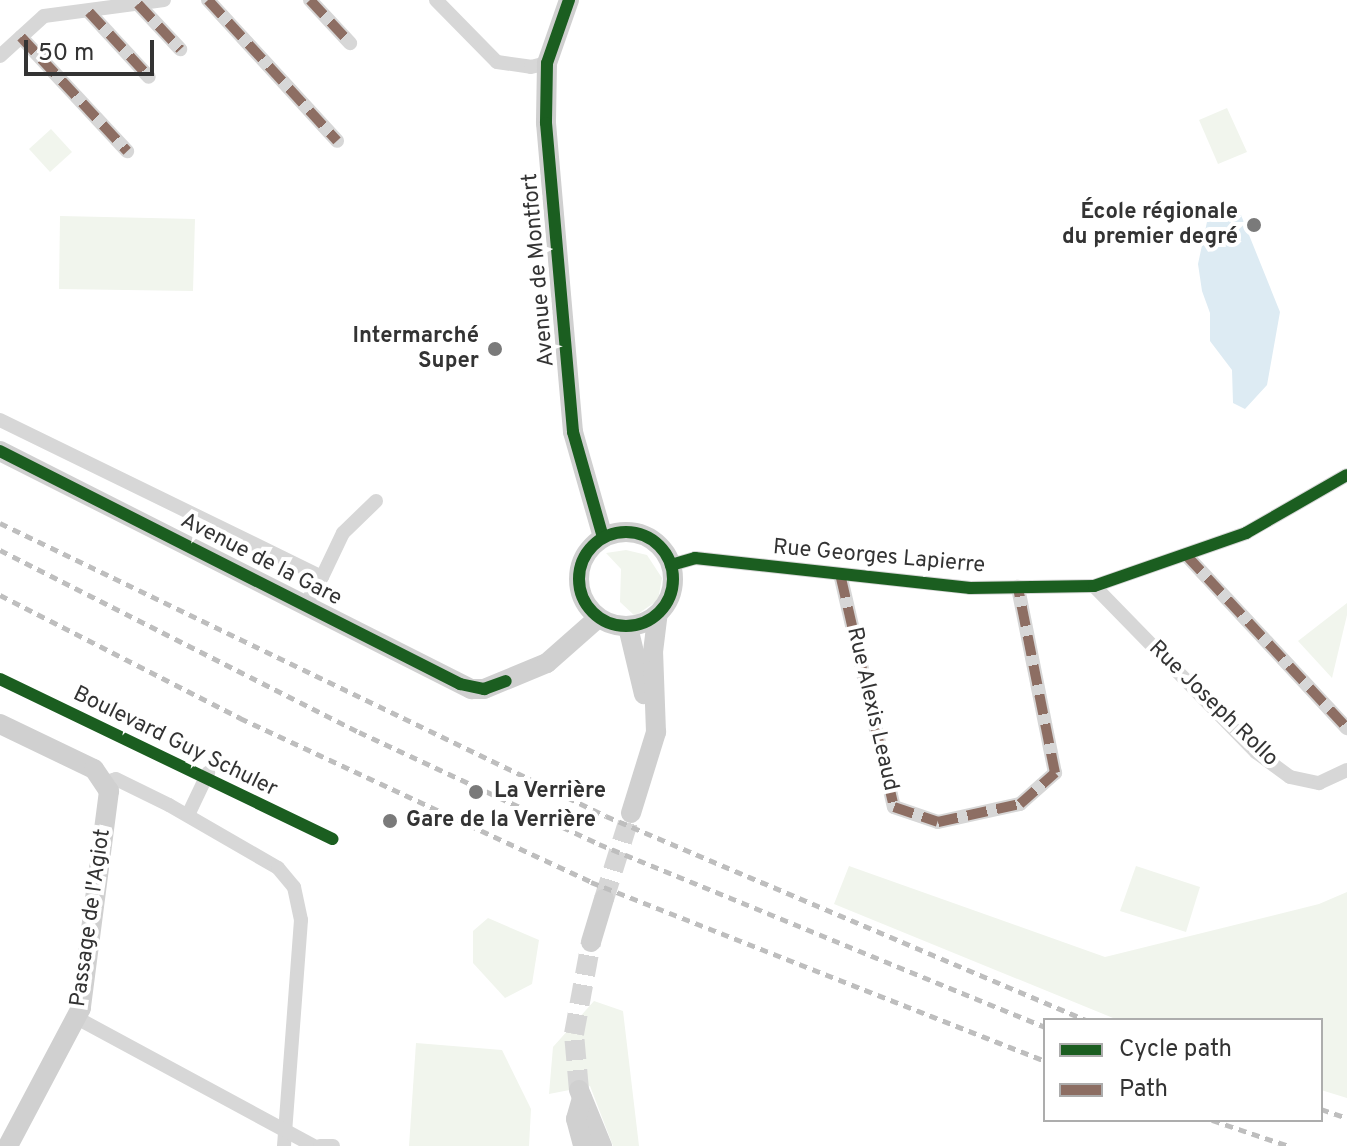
<!DOCTYPE html>
<meta charset="utf-8">
<style>
body{margin:0}
#map{position:relative;width:1347px;height:1146px;overflow:hidden;background:#fff;font-family:Overpass,sans-serif}
div>[style]{position:absolute}
.green>*{inset:0;background:#f1f5ed}
.water>*{inset:0;background:#ddebf3}
.secondary-tunnel>*{height:20px;margin-top:-10px;transform-origin:0;background:repeating-linear-gradient(90deg,#d6d6d6 0 20px,transparent 0 30px)}
.street>*{height:14px;margin:-7px;padding:0 7px;transform-origin:7px;border-radius:7px;background:#d7d7d7}
.secondary>*{height:20px;margin:-10px;padding:0 10px;transform-origin:10px;border-radius:10px;background:#d0d0d0}
.secondary>.ring{margin:-10px;padding:0;box-sizing:content-box;background:none;border:20px solid #d0d0d0;border-radius:50%}
.rail>*{height:5px;margin-top:-2.5px;transform-origin:0;background:repeating-linear-gradient(90deg,#bebebe 0 8px,transparent 0 14px)}
.quiet>*{height:10px;margin-top:-5px;transform-origin:0;background:repeating-linear-gradient(90deg,#8d6e63 0 20px,transparent 0 30px)}
.cycleway>*{height:12px;margin:-6px;padding:0 6px;transform-origin:6px;border-radius:6px;background:#1b5e20}
.cycleway>.ring{margin:-6px;padding:0;box-sizing:content-box;background:none;border:12px solid #1b5e20;border-radius:50%}
.dots>*{width:22px;height:22px;translate:-50% -50%;box-sizing:border-box;border:4px solid #fff;border-radius:50%}
span{translate:-50% -50%;white-space:nowrap;text-align:center;line-height:1.15;-webkit-text-stroke:8px #fff;paint-order:stroke}
.poi-label{font-size:22px;color:#333;font-weight:700}
.right{translate:-100% -50%;text-align:right}
.left{translate:0 -50%;text-align:left}
.street-label{font-size:22px;color:#333}
.legend{position:absolute;left:1043px;top:1018px;width:280px;height:104px;box-sizing:border-box;background:#fff;border:2px solid #adadad;margin:0;padding:10px 14px;list-style:none;font-size:24px;color:#333}
.legend li{display:flex;align-items:center;gap:16px;height:40px}
.legend b{width:40px;border:2px solid #adadad}
.scale{position:absolute;left:24px;top:40px;width:130px;height:36px;box-sizing:border-box;border:4px solid #333;border-top:0;padding-left:10px;font-size:24px;line-height:28px;white-space:nowrap;color:#333;-webkit-text-stroke:6px #fff;paint-order:stroke}
</style>
<div id="map">
<div class="green">
<i style="clip-path:polygon(1227px 108px,1247px 152px,1218px 164px,1199px 120px)"></i>
<i style="clip-path:polygon(51px 129px,72px 152px,50px 172px,29px 149px)"></i>
<i style="clip-path:polygon(60px 216px,195px 219px,193px 291px,59px 289px)"></i>
<i style="clip-path:polygon(626px 550px,647px 555px,662px 578px,658px 600px,635px 616px,620px 602px,621px 569px,606px 553px)"></i>
<i style="clip-path:polygon(1347px 603px,1347px 615px,1332px 678px,1298px 641px)"></i>
<i style="clip-path:polygon(849px 866px,1105px 957px,1319px 904px,1347px 892px,1347px 1098px,1321px 1090px,1321px 1020px,1118px 1020px,834px 904px)"></i>
<i style="clip-path:polygon(1136px 866px,1200px 887px,1186px 932px,1120px 911px)"></i>
<i style="clip-path:polygon(488px 918px,539px 940px,532px 984px,505px 998px,473px 963px,473px 931px)"></i>
<i style="clip-path:polygon(594px 1001px,623px 1011px,639px 1146px,613px 1146px,590px 1086px,549px 1094px,553px 1047px)"></i>
<i style="clip-path:polygon(416px 1043px,502px 1050px,531px 1109px,529px 1146px,409px 1146px)"></i>
</div>
<div class="water">
<i style="clip-path:polygon(1211px 203px,1241px 215px,1280px 312px,1267px 385px,1245px 409px,1233px 403px,1232px 370px,1210px 341px,1210px 313px,1202px 291px,1198px 264px)"></i>
</div>
<div class="secondary-tunnel">
<i style="left:604px;top:899px;width:90px;rotate:-72.6deg"></i>
<i style="left:579px;top:1090px;width:56px;rotate:-95.1deg"></i>
<i style="left:574px;top:1034px;width:94px;rotate:-79.5deg"></i>
</div>
<div class="street">
<i style="left:208px;top:0;width:191px;rotate:47.5deg"></i>
<i style="left:310px;top:0;width:59px;rotate:47.1deg"></i>
<i style="left:436px;top:0;width:87px;rotate:45.5deg"></i>
<i style="left:497px;top:62px;width:34px;rotate:8deg"></i>
<i style="left:531px;top:67px;width:16px;rotate:-14deg"></i>
<i style="left:138px;top:4px;width:62px;rotate:47deg"></i>
<i style="left:89px;top:12px;width:88px;rotate:47.3deg"></i>
<i style="left:21px;top:37px;width:156px;rotate:47.1deg"></i>
<i style="left:0;top:56px;width:59px;rotate:-42.3deg"></i>
<i style="left:44px;top:16px;width:121px;rotate:-7.6deg"></i>
<i style="left:0;top:420px;width:358px;rotate:26deg"></i>
<i style="left:322px;top:577px;width:49px;rotate:-64.5deg"></i>
<i style="left:343px;top:533px;width:46px;rotate:-44.1deg"></i>
<i style="left:1187px;top:556px;width:235px;rotate:47.1deg"></i>
<i style="left:671px;top:565px;width:25px;rotate:-16deg"></i>
<i style="left:695px;top:558px;width:277px;rotate:6.2deg"></i>
<i style="left:970px;top:588px;width:124px;rotate:-0.9deg"></i>
<i style="left:1094px;top:586px;width:161px;rotate:-19.2deg"></i>
<i style="left:1246px;top:533px;width:116px;rotate:-29.9deg"></i>
<i style="left:841px;top:578px;width:235px;rotate:77deg"></i>
<i style="left:894px;top:807px;width:46px;rotate:18.8deg"></i>
<i style="left:938px;top:822px;width:84px;rotate:-12.4deg"></i>
<i style="left:1020px;top:804px;width:47px;rotate:-41.5deg"></i>
<i style="left:1055px;top:773px;width:190px;rotate:-101.3deg"></i>
<i style="left:1094px;top:586px;width:232px;rotate:45.7deg"></i>
<i style="left:1256px;top:752px;width:42px;rotate:36.3deg"></i>
<i style="left:1290px;top:777px;width:30px;rotate:12deg"></i>
<i style="left:1319px;top:783px;width:31px;rotate:-25deg"></i>
<i style="left:305px;top:605px;width:33px;rotate:-59deg"></i>
<i style="left:107px;top:782px;width:9px;rotate:-18deg"></i>
<i style="left:116px;top:779px;width:59px;rotate:26.1deg"></i>
<i style="left:169px;top:805px;width:126px;rotate:30deg"></i>
<i style="left:278px;top:868px;width:25px;rotate:50deg"></i>
<i style="left:294px;top:887px;width:34px;rotate:78deg"></i>
<i style="left:301px;top:920px;width:227px;rotate:94.3deg"></i>
<i style="left:188px;top:815px;width:47px;rotate:-64.5deg"></i>
<i style="left:77px;top:1018px;width:269px;rotate:28.4deg"></i>
<i style="left:320px;top:1146px;width:13px"></i>
</div>
<div class="secondary">
<i style="left:569px;top:0;width:67px;rotate:109.2deg"></i>
<i style="left:547px;top:63px;width:60px;rotate:91deg"></i>
<i style="left:546px;top:123px;width:310px;rotate:85deg"></i>
<i style="left:573px;top:432px;width:109px;rotate:74.1deg"></i>
<i style="left:0;top:451px;width:528px;rotate:26.81deg"></i>
<i style="left:471px;top:689px;width:13px"></i>
<i style="left:484px;top:689px;width:68px;rotate:-22.4deg"></i>
<i style="left:547px;top:663px;width:68px;rotate:-41.4deg"></i>
<i class="ring" style="left:579px;top:532px;width:74px;height:74px"></i>
<i style="left:628px;top:627px;width:69px;rotate:76.6deg"></i>
<i style="left:0;top:724px;width:104px;rotate:25.6deg"></i>
<i style="left:94px;top:769px;width:27px;rotate:56deg"></i>
<i style="left:109px;top:791px;width:219px;rotate:97.4deg"></i>
<i style="left:81px;top:1008px;width:156px;rotate:117.9deg"></i>
<i style="left:631px;top:813px;width:85px;rotate:-72.8deg"></i>
<i style="left:656px;top:732px;width:80px;rotate:-92.1deg"></i>
<i style="left:653px;top:652px;width:38px;rotate:-83deg"></i>
<i style="left:591px;top:942px;width:45px;rotate:-73.2deg"></i>
<i style="left:579px;top:1090px;width:61px;rotate:67.7deg"></i>
<i style="left:582px;top:1098px;width:22px;rotate:106deg"></i>
<i style="left:576px;top:1119px;width:28px;rotate:75deg"></i>
</div>
<div class="rail">
<i style="left:0;top:523px;width:673px;rotate:25.8deg"></i>
<i style="left:606px;top:816px;width:522px;rotate:23.03deg"></i>
<i style="left:0;top:550px;width:402px;rotate:26.9deg"></i>
<i style="left:359px;top:732px;width:265px;rotate:25deg"></i>
<i style="left:599px;top:844px;width:482px;rotate:22.3deg"></i>
<i style="left:0;top:595px;width:270px;rotate:27.1deg"></i>
<i style="left:240px;top:718px;width:387px;rotate:25deg"></i>
<i style="left:591px;top:882px;width:488px;rotate:21.5deg"></i>
<i style="left:1321px;top:1109px;width:28px;rotate:19deg"></i>
<i style="left:1212px;top:1120px;width:81px;rotate:18.7deg"></i>
</div>
<div class="quiet">
<i style="left:208px;top:0;width:191px;rotate:47.5deg"></i>
<i style="left:310px;top:0;width:59px;rotate:47.1deg"></i>
<i style="left:138px;top:4px;width:62px;rotate:47deg"></i>
<i style="left:89px;top:12px;width:88px;rotate:47.3deg"></i>
<i style="left:21px;top:37px;width:156px;rotate:47.1deg"></i>
<i style="left:1187px;top:556px;width:235px;rotate:47.1deg"></i>
<i style="left:841px;top:578px;width:235px;rotate:77deg"></i>
<i style="left:894px;top:807px;width:46px;rotate:18.8deg"></i>
<i style="left:938px;top:822px;width:84px;rotate:-12.4deg"></i>
<i style="left:1020px;top:804px;width:47px;rotate:-41.5deg"></i>
<i style="left:1055px;top:773px;width:190px;rotate:-101.3deg"></i>
</div>
<div class="cycleway">
<i style="left:569px;top:0;width:67px;rotate:109.2deg"></i>
<i style="left:547px;top:63px;width:60px;rotate:91deg"></i>
<i style="left:546px;top:123px;width:310px;rotate:85deg"></i>
<i style="left:573px;top:432px;width:109px;rotate:74.1deg"></i>
<i style="left:0;top:451px;width:516px;rotate:26.86deg"></i>
<i style="left:460px;top:684px;width:25px;rotate:12deg"></i>
<i style="left:484px;top:689px;width:23px;rotate:-20deg"></i>
<i class="ring" style="left:579px;top:532px;width:82px;height:82px"></i>
<i style="left:671px;top:565px;width:25px;rotate:-16deg"></i>
<i style="left:695px;top:558px;width:277px;rotate:6.2deg"></i>
<i style="left:970px;top:588px;width:124px;rotate:-0.9deg"></i>
<i style="left:1094px;top:586px;width:161px;rotate:-19.2deg"></i>
<i style="left:1246px;top:533px;width:116px;rotate:-29.9deg"></i>
<i style="left:0;top:679px;width:369px;rotate:25.7deg"></i>
</div>
<div class="dots">
<i style="left:1254px;top:225px;background:#7a7a7a"></i>
<i style="left:495px;top:349px;background:#7a7a7a"></i>
<i style="left:476px;top:792px;background:#7a7a7a"></i>
<i style="left:390px;top:821px;background:#7a7a7a"></i>
</div>
<div class="poi-label">
<span class="right" style="left:1238px;top:225px">École régionale<br>du premier degré</span>
<span class="right" style="left:479px;top:349px">Intermarché<br>Super</span>
<span class="left" style="left:494px;top:792px">La Verrière</span>
<span class="left" style="left:406px;top:821px">Gare de la Verrière</span>
</div>
<div class="street-label">
<span style="left:539px;top:270px;rotate:-95deg">Avenue de Montfort</span>
<span style="left:879px;top:557px;rotate:5deg">Rue Georges Lapierre</span>
<span style="left:261px;top:560px;rotate:27deg">Avenue de la Gare</span>
<span style="left:1213px;top:704px;rotate:44deg">Rue Joseph Rollo</span>
<span style="left:872px;top:709px;rotate:77deg">Rue Alexis Leaud</span>
<span style="left:175px;top:742px;rotate:26deg">Boulevard Guy Schuler</span>
<span style="left:91px;top:918px;rotate:-82deg">Passage de l'Agiot</span>
</div>
<ul class="legend">
<li><b style="height:10px;background:#1b5e20"></b>Cycle path</li>
<li><b style="height:10px;background:#8d6e63"></b>Path</li>
</ul>
<div class="scale">50 m</div>
</div>
